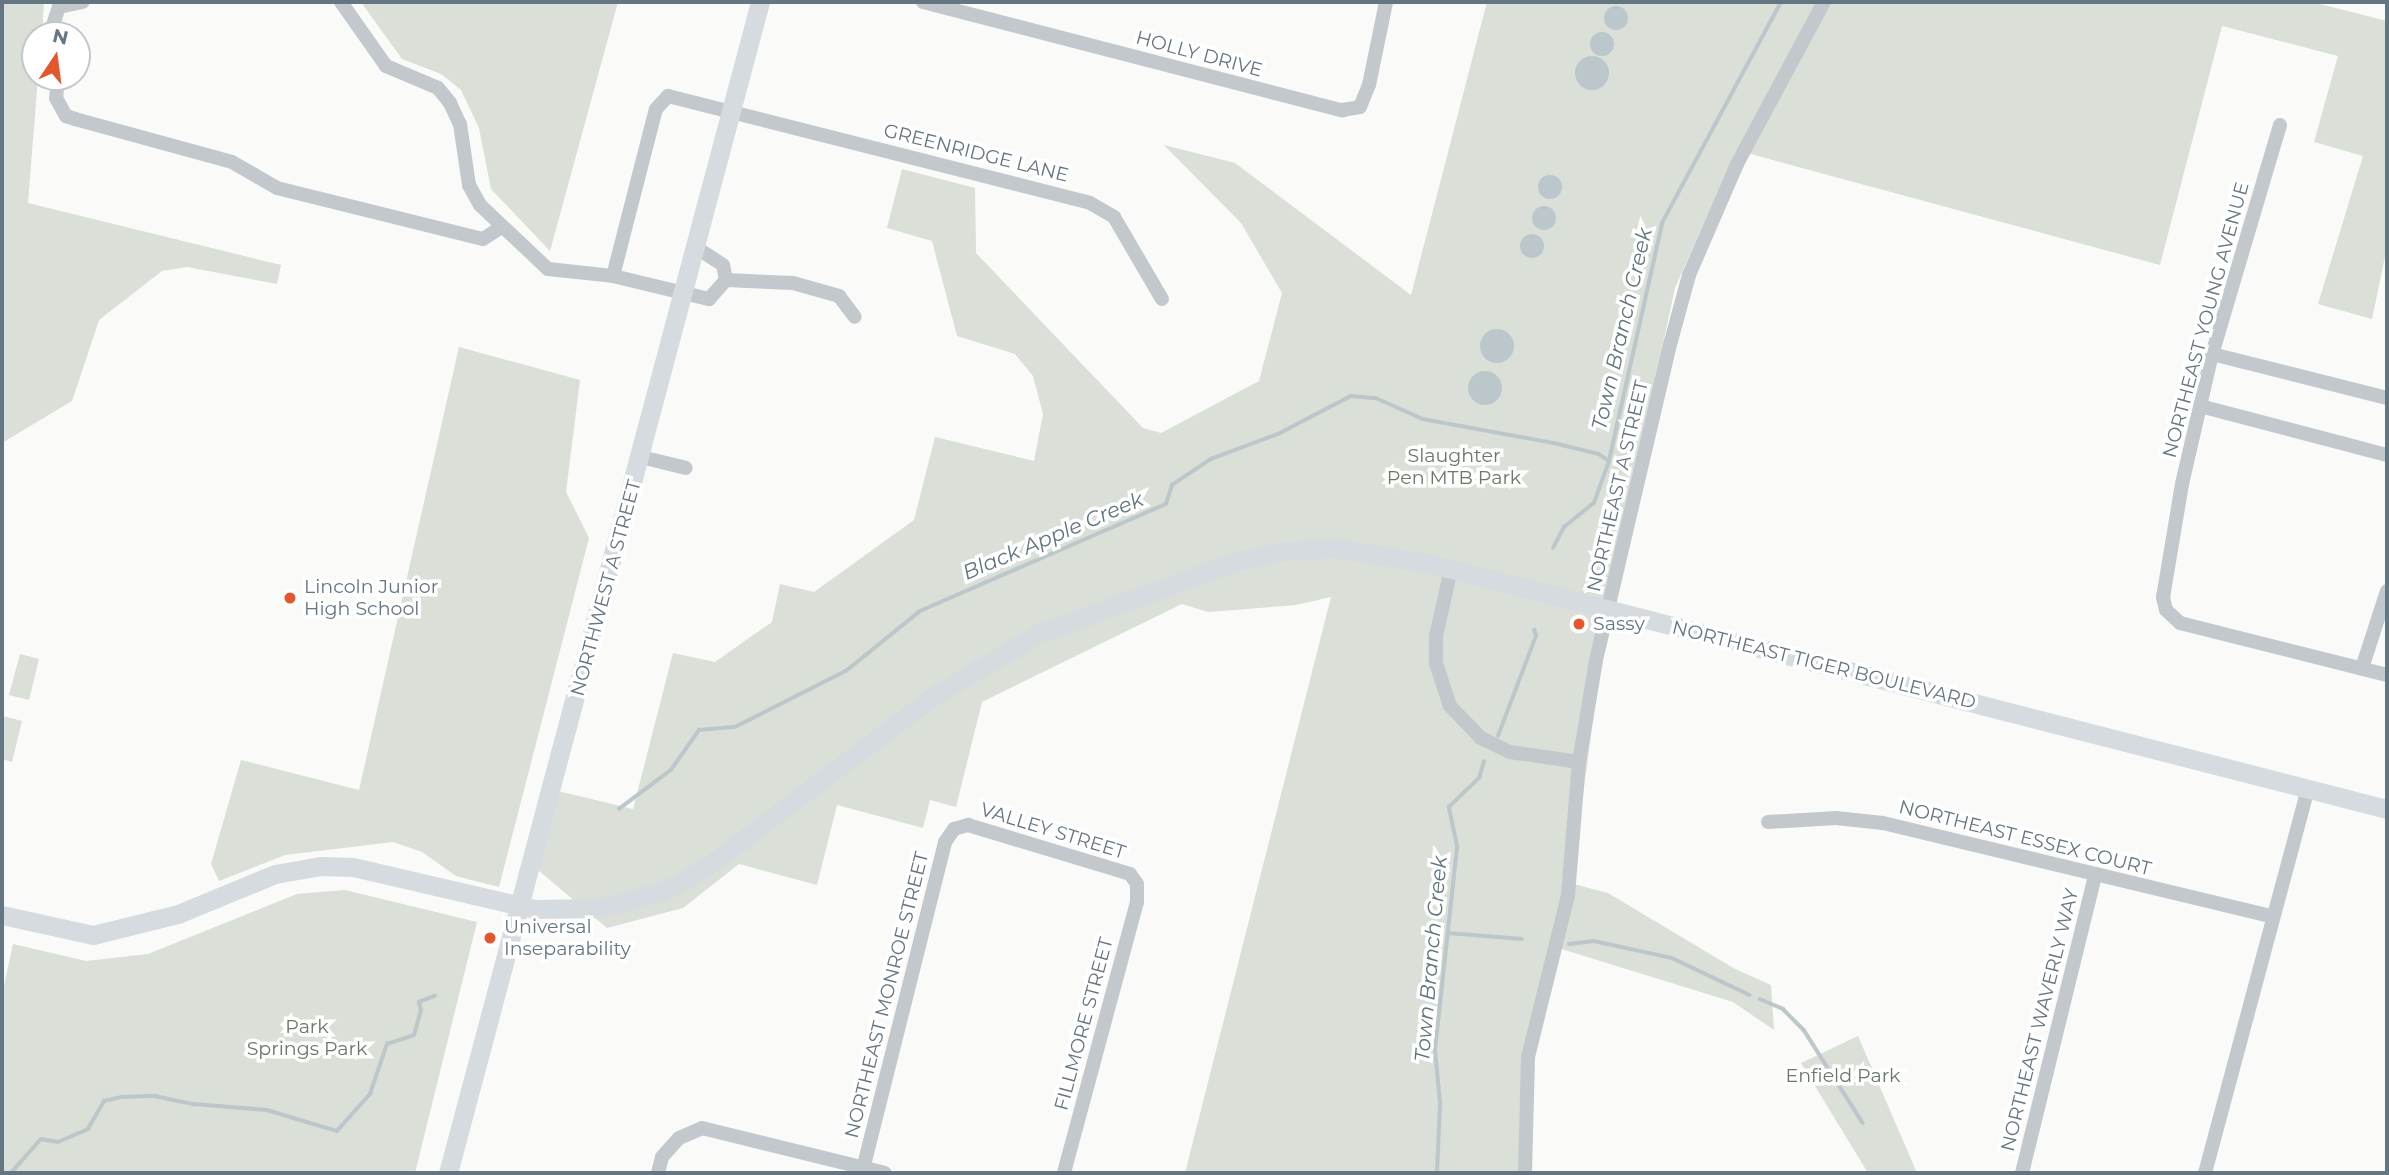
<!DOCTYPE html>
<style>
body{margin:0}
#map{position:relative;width:2389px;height:1175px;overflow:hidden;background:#fafaf8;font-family:Montserrat,sans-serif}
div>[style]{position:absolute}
.green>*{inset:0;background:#dadfd7}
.water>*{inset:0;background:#bbc7cb}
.round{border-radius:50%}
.stream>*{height:3.5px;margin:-1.75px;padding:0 1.75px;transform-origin:1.75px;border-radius:1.75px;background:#bbc7cb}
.street>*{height:14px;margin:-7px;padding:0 7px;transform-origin:7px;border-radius:7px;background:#c3c8cc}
.secondary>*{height:19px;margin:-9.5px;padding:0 9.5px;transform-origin:9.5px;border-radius:9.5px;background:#d6dbdf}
.dots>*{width:19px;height:19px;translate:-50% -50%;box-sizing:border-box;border:4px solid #fff;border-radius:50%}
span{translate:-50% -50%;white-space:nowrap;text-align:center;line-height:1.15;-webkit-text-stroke:7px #fff;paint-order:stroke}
.street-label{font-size:19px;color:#657683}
.park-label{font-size:19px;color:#687a64}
.poi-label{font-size:19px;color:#657683}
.left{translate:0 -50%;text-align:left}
.water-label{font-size:21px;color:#60757c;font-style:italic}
.frame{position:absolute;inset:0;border:4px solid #657683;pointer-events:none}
.north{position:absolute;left:21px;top:21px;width:70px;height:70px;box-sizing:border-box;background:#fff;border:2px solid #c1c8cd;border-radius:50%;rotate:13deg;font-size:19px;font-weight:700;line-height:28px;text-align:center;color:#657683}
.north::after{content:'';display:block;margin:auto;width:24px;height:32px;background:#e4572e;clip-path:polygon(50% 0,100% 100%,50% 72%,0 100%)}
</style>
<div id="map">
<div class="green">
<i style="clip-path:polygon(2px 2px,44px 2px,42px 35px,35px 35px,38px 77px,28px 203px,281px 265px,277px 284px,187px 267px,162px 271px,99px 320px,72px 401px,2px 443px)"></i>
<i style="clip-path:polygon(361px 2px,618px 2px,550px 251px,491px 189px,479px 128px,461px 90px,441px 74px,402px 59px)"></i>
<i style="clip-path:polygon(1487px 2px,2312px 2px,2387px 21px,2387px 247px,2372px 319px,2318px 304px,2363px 156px,2314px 142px,2338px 56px,2222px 26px,2160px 265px,1736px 150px,1675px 288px,1613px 571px,1583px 795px,1569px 794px,1574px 803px,1566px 882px,1608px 893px,1735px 969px,1771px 985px,1774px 1030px,1733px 1002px,1555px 947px,1529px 1057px,1524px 1173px,1185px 1173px,1331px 597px,1296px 605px,1208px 612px,1182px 604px,982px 702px,956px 807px,930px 800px,923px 828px,837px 805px,817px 885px,739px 864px,683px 908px,607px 928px,538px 870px,558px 791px,633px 809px,673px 653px,715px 662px,772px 622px,780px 584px,814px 592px,914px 520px,935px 437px,1034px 461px,1043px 414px,1033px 376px,1015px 354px,957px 336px,932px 241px,887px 228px,902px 169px,975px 188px,976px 253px,1143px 428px,1161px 433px,1259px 381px,1282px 293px,1241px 223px,1164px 145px,1235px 163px,1411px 295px)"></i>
<i style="clip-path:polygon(459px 347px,580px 380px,566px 492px,589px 538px,499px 887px,456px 876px,422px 852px,393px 842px,285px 855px,219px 881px,211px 864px,241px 760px,359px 790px)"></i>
<i style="clip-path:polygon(20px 654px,39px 659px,29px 700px,9px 695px)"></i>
<i style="clip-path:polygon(3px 716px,22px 721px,12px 762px,2px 759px)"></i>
<i style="clip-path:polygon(345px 890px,477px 922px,415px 1173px,2px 1173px,2px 994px,13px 944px,86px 961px,148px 954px,297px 894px)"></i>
<i style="clip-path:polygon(1858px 1036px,1917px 1173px,1868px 1173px,1801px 1063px)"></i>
</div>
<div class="water">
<i class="round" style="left:1604px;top:6px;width:24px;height:24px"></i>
<i class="round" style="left:1590px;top:32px;width:24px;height:24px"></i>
<i class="round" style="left:1575px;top:56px;width:34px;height:34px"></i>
<i class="round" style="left:1538px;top:175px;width:24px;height:24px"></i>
<i class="round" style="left:1532px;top:206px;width:24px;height:24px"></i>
<i class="round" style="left:1520px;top:234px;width:24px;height:24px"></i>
<i class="round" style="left:1480px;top:329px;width:34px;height:34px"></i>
<i class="round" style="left:1468px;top:371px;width:34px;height:34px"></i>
</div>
<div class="stream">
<i style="left:2px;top:337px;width:9px;rotate:90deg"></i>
<i style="left:1553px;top:548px;width:24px;rotate:-62deg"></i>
<i style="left:1564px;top:527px;width:38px;rotate:-39deg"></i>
<i style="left:1594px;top:503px;width:45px;rotate:-70.3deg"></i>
<i style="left:1609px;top:461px;width:244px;rotate:-77.4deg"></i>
<i style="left:1662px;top:223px;width:251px;rotate:-61.7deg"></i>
<i style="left:1498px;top:736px;width:107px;rotate:-69.2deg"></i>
<i style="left:1536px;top:636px;width:6px;rotate:-108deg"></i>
<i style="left:619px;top:809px;width:65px;rotate:-36.9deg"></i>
<i style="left:671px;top:770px;width:49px;rotate:-55deg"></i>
<i style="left:699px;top:730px;width:36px;rotate:-5deg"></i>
<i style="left:735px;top:727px;width:124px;rotate:-26.8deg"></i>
<i style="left:846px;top:671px;width:95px;rotate:-39deg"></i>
<i style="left:920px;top:611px;width:268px;rotate:-23.5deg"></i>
<i style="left:1166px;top:504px;width:20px;rotate:-72deg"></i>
<i style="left:1172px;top:485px;width:47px;rotate:-33.7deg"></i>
<i style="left:1211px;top:459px;width:72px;rotate:-20.5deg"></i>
<i style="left:1278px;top:434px;width:82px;rotate:-27.5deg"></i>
<i style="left:1351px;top:396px;width:25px;rotate:5deg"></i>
<i style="left:1376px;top:398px;width:51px;rotate:24.1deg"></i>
<i style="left:1423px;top:419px;width:133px;rotate:10.4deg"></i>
<i style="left:1554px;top:443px;width:46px;rotate:13.7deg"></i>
<i style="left:1599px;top:454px;width:12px;rotate:35deg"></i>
<i style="left:1448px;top:933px;width:74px;rotate:4.6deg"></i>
<i style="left:1569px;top:944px;width:25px;rotate:-7deg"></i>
<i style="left:1594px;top:941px;width:80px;rotate:12.3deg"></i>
<i style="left:1672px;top:958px;width:86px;rotate:25.4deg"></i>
<i style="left:1760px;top:999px;width:25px;rotate:23deg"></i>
<i style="left:1783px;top:1009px;width:30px;rotate:45deg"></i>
<i style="left:1804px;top:1030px;width:110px;rotate:57.6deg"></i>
<i style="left:11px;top:1173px;width:45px;rotate:-48.6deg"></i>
<i style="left:41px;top:1139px;width:17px;rotate:10deg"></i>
<i style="left:58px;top:1142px;width:33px;rotate:-23deg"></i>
<i style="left:88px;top:1129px;width:32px;rotate:-60deg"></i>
<i style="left:104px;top:1101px;width:18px;rotate:-13deg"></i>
<i style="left:122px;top:1097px;width:33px;rotate:-2deg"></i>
<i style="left:155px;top:1096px;width:40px;rotate:12deg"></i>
<i style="left:194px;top:1104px;width:73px;rotate:4.7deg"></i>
<i style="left:267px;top:1110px;width:73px;rotate:16.7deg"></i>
<i style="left:337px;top:1131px;width:50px;rotate:-48.3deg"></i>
<i style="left:370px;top:1094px;width:53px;rotate:-71.2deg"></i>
<i style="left:387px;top:1044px;width:28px;rotate:-18deg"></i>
<i style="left:414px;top:1035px;width:25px;rotate:-74deg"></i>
<i style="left:421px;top:1011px;width:9px;rotate:-103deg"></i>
<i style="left:419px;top:1002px;width:17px;rotate:-21deg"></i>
<i style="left:1437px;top:1173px;width:70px;rotate:-87.5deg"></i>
<i style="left:1440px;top:1103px;width:53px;rotate:-95.4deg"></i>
<i style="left:1435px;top:1050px;width:205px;rotate:-83.8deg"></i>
<i style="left:1457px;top:846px;width:40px;rotate:-102deg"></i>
<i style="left:1449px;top:807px;width:42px;rotate:-44deg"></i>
<i style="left:1479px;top:778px;width:17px;rotate:-73deg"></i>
</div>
<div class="street">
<i style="left:341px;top:2px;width:78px;rotate:54.9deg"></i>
<i style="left:386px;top:66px;width:56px;rotate:22.9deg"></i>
<i style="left:438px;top:88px;width:19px;rotate:51deg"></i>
<i style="left:450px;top:103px;width:23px;rotate:65deg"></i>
<i style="left:460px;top:124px;width:62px;rotate:81.6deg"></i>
<i style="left:469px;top:185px;width:23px;rotate:61deg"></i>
<i style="left:480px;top:205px;width:93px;rotate:43.3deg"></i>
<i style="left:548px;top:269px;width:65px;rotate:6.1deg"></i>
<i style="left:613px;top:276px;width:99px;rotate:13.5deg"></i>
<i style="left:709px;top:299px;width:25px;rotate:-48deg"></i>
<i style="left:726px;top:280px;width:15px;rotate:-101deg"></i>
<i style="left:723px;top:265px;width:31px;rotate:-147deg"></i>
<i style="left:923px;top:2px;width:433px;rotate:14.5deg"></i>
<i style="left:1342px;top:110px;width:18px;rotate:-9deg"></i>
<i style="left:1360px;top:107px;width:24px;rotate:-68deg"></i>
<i style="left:1369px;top:85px;width:85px;rotate:-78.4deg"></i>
<i style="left:56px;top:35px;width:10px;rotate:-107deg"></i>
<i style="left:53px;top:25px;width:19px;rotate:-72deg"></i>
<i style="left:59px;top:7px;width:24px;rotate:-12deg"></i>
<i style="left:58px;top:77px;width:21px;rotate:95deg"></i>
<i style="left:56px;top:98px;width:21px;rotate:61deg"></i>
<i style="left:66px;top:116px;width:9px;rotate:18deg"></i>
<i style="left:75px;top:119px;width:163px;rotate:15.3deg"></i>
<i style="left:232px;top:162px;width:52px;rotate:30deg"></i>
<i style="left:277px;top:188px;width:212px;rotate:13.9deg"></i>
<i style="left:483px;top:239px;width:20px;rotate:-33deg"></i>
<i style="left:2280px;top:125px;width:239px;rotate:106.5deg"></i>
<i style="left:2212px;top:354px;width:133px;rotate:103deg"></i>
<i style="left:2182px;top:484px;width:115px;rotate:99.5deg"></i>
<i style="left:2163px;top:597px;width:13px;rotate:77deg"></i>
<i style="left:2166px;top:610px;width:19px;rotate:43deg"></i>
<i style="left:2180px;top:623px;width:213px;rotate:14.1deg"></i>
<i style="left:613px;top:276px;width:172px;rotate:-75.6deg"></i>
<i style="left:656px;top:109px;width:18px;rotate:-47deg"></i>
<i style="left:668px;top:96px;width:435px;rotate:14.2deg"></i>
<i style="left:1090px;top:203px;width:28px;rotate:30deg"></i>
<i style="left:1114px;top:217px;width:95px;rotate:59.7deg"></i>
<i style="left:726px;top:280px;width:67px;rotate:2.6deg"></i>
<i style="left:793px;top:283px;width:48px;rotate:15.8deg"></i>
<i style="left:839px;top:296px;width:26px;rotate:53deg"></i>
<i style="left:2212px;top:354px;width:180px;rotate:14.1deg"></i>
<i style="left:2200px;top:406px;width:193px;rotate:14.7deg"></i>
<i style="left:641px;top:457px;width:46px;rotate:13.7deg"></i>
<i style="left:1451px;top:569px;width:69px;rotate:102.6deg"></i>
<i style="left:1436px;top:636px;width:27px;rotate:90deg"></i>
<i style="left:1436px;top:663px;width:45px;rotate:72deg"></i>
<i style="left:1450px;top:706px;width:45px;rotate:45.9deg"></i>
<i style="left:1481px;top:738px;width:32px;rotate:26deg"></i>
<i style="left:1510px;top:752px;width:70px;rotate:8.2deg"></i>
<i style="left:2362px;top:668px;width:81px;rotate:-72deg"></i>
<i style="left:1768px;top:822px;width:68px;rotate:-3.4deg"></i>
<i style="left:1836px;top:818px;width:47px;rotate:6.1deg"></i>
<i style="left:1883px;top:823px;width:399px;rotate:13.5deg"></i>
<i style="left:658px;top:1173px;width:16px;rotate:-76deg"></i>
<i style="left:662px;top:1157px;width:25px;rotate:-48deg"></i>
<i style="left:679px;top:1138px;width:25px;rotate:-23deg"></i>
<i style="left:702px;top:1128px;width:188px;rotate:13.8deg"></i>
<i style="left:862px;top:1173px;width:341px;rotate:-75.9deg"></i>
<i style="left:945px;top:842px;width:16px;rotate:-55deg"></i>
<i style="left:954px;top:829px;width:15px;rotate:-16deg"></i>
<i style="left:968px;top:825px;width:169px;rotate:16.8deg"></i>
<i style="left:1130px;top:874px;width:12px;rotate:55deg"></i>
<i style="left:1137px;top:884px;width:18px;rotate:90deg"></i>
<i style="left:1137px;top:902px;width:281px;rotate:105.1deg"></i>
<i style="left:1525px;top:1173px;width:116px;rotate:-88.5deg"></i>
<i style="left:1528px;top:1057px;width:167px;rotate:-76.1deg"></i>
<i style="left:1568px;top:895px;width:133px;rotate:-85.3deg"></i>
<i style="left:1579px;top:762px;width:103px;rotate:-80.5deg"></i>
<i style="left:1596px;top:660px;width:328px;rotate:-76.8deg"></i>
<i style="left:1671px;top:341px;width:68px;rotate:-74.7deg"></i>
<i style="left:1689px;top:275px;width:121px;rotate:-66.6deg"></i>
<i style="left:1737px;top:164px;width:184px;rotate:-61.8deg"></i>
<i style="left:2022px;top:1173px;width:306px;rotate:-76.2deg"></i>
<i style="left:2205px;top:1173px;width:398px;rotate:-75deg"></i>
</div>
<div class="secondary">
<i style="left:2px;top:915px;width:93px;rotate:12.4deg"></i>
<i style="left:93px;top:935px;width:88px;rotate:-13.9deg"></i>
<i style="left:178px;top:914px;width:105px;rotate:-22.4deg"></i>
<i style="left:275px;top:874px;width:47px;rotate:-9.9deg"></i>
<i style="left:321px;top:866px;width:32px;rotate:2deg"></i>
<i style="left:353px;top:867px;width:187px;rotate:13deg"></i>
<i style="left:535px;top:909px;width:64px;rotate:-0.9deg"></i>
<i style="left:599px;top:908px;width:64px;rotate:-14.5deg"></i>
<i style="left:661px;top:892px;width:49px;rotate:-28.1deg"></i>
<i style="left:704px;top:869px;width:286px;rotate:-37deg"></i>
<i style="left:932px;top:697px;width:126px;rotate:-30.7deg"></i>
<i style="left:1040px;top:633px;width:211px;rotate:-20deg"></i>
<i style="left:1238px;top:561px;width:47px;rotate:-12.3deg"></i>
<i style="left:1284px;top:551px;width:51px;rotate:-3.4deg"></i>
<i style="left:1335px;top:548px;width:94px;rotate:9.2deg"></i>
<i style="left:1428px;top:563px;width:990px;rotate:14.39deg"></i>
<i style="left:448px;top:1173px;width:1212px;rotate:-75.08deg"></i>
</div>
<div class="dots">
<i style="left:290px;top:598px;background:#e4572e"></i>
<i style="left:1579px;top:624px;background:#e4572e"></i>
<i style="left:490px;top:938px;background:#e4572e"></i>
</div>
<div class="street-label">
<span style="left:1199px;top:54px;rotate:15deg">HOLLY DRIVE</span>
<span style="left:976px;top:153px;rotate:14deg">GREENRIDGE LANE</span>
<span style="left:2206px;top:320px;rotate:-75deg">NORTHEAST YOUNG AVENUE</span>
<span style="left:1618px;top:486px;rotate:-77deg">NORTHEAST A STREET</span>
<span style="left:606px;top:588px;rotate:-75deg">NORTHWEST A STREET</span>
<span style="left:1824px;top:665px;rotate:14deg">NORTHEAST TIGER BOULEVARD</span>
<span style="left:1053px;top:831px;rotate:17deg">VALLEY STREET</span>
<span style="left:2025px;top:838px;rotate:14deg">NORTHEAST ESSEX COURT</span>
<span style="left:887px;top:995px;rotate:-76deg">NORTHEAST MONROE STREET</span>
<span style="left:2040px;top:1020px;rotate:-76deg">NORTHEAST WAVERLY WAY</span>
<span style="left:1084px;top:1024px;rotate:-75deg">FILLMORE STREET</span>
</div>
<div class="park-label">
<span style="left:1454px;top:467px">Slaughter<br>Pen MTB Park</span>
<span style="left:307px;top:1038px">Park<br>Springs Park</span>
<span style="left:1843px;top:1076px">Enfield Park</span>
</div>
<div class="poi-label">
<span class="left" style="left:304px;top:598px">Lincoln Junior<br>High School</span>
<span class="left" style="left:1593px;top:624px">Sassy</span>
<span class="left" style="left:504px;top:938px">Universal<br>Inseparability</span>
</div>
<div class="water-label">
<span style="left:1622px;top:329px;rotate:-77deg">Town Branch Creek</span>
<span style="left:1053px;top:536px;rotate:-23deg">Black Apple Creek</span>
<span style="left:1431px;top:959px;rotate:-85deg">Town Branch Creek</span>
</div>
<div class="frame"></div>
<div class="north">N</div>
</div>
